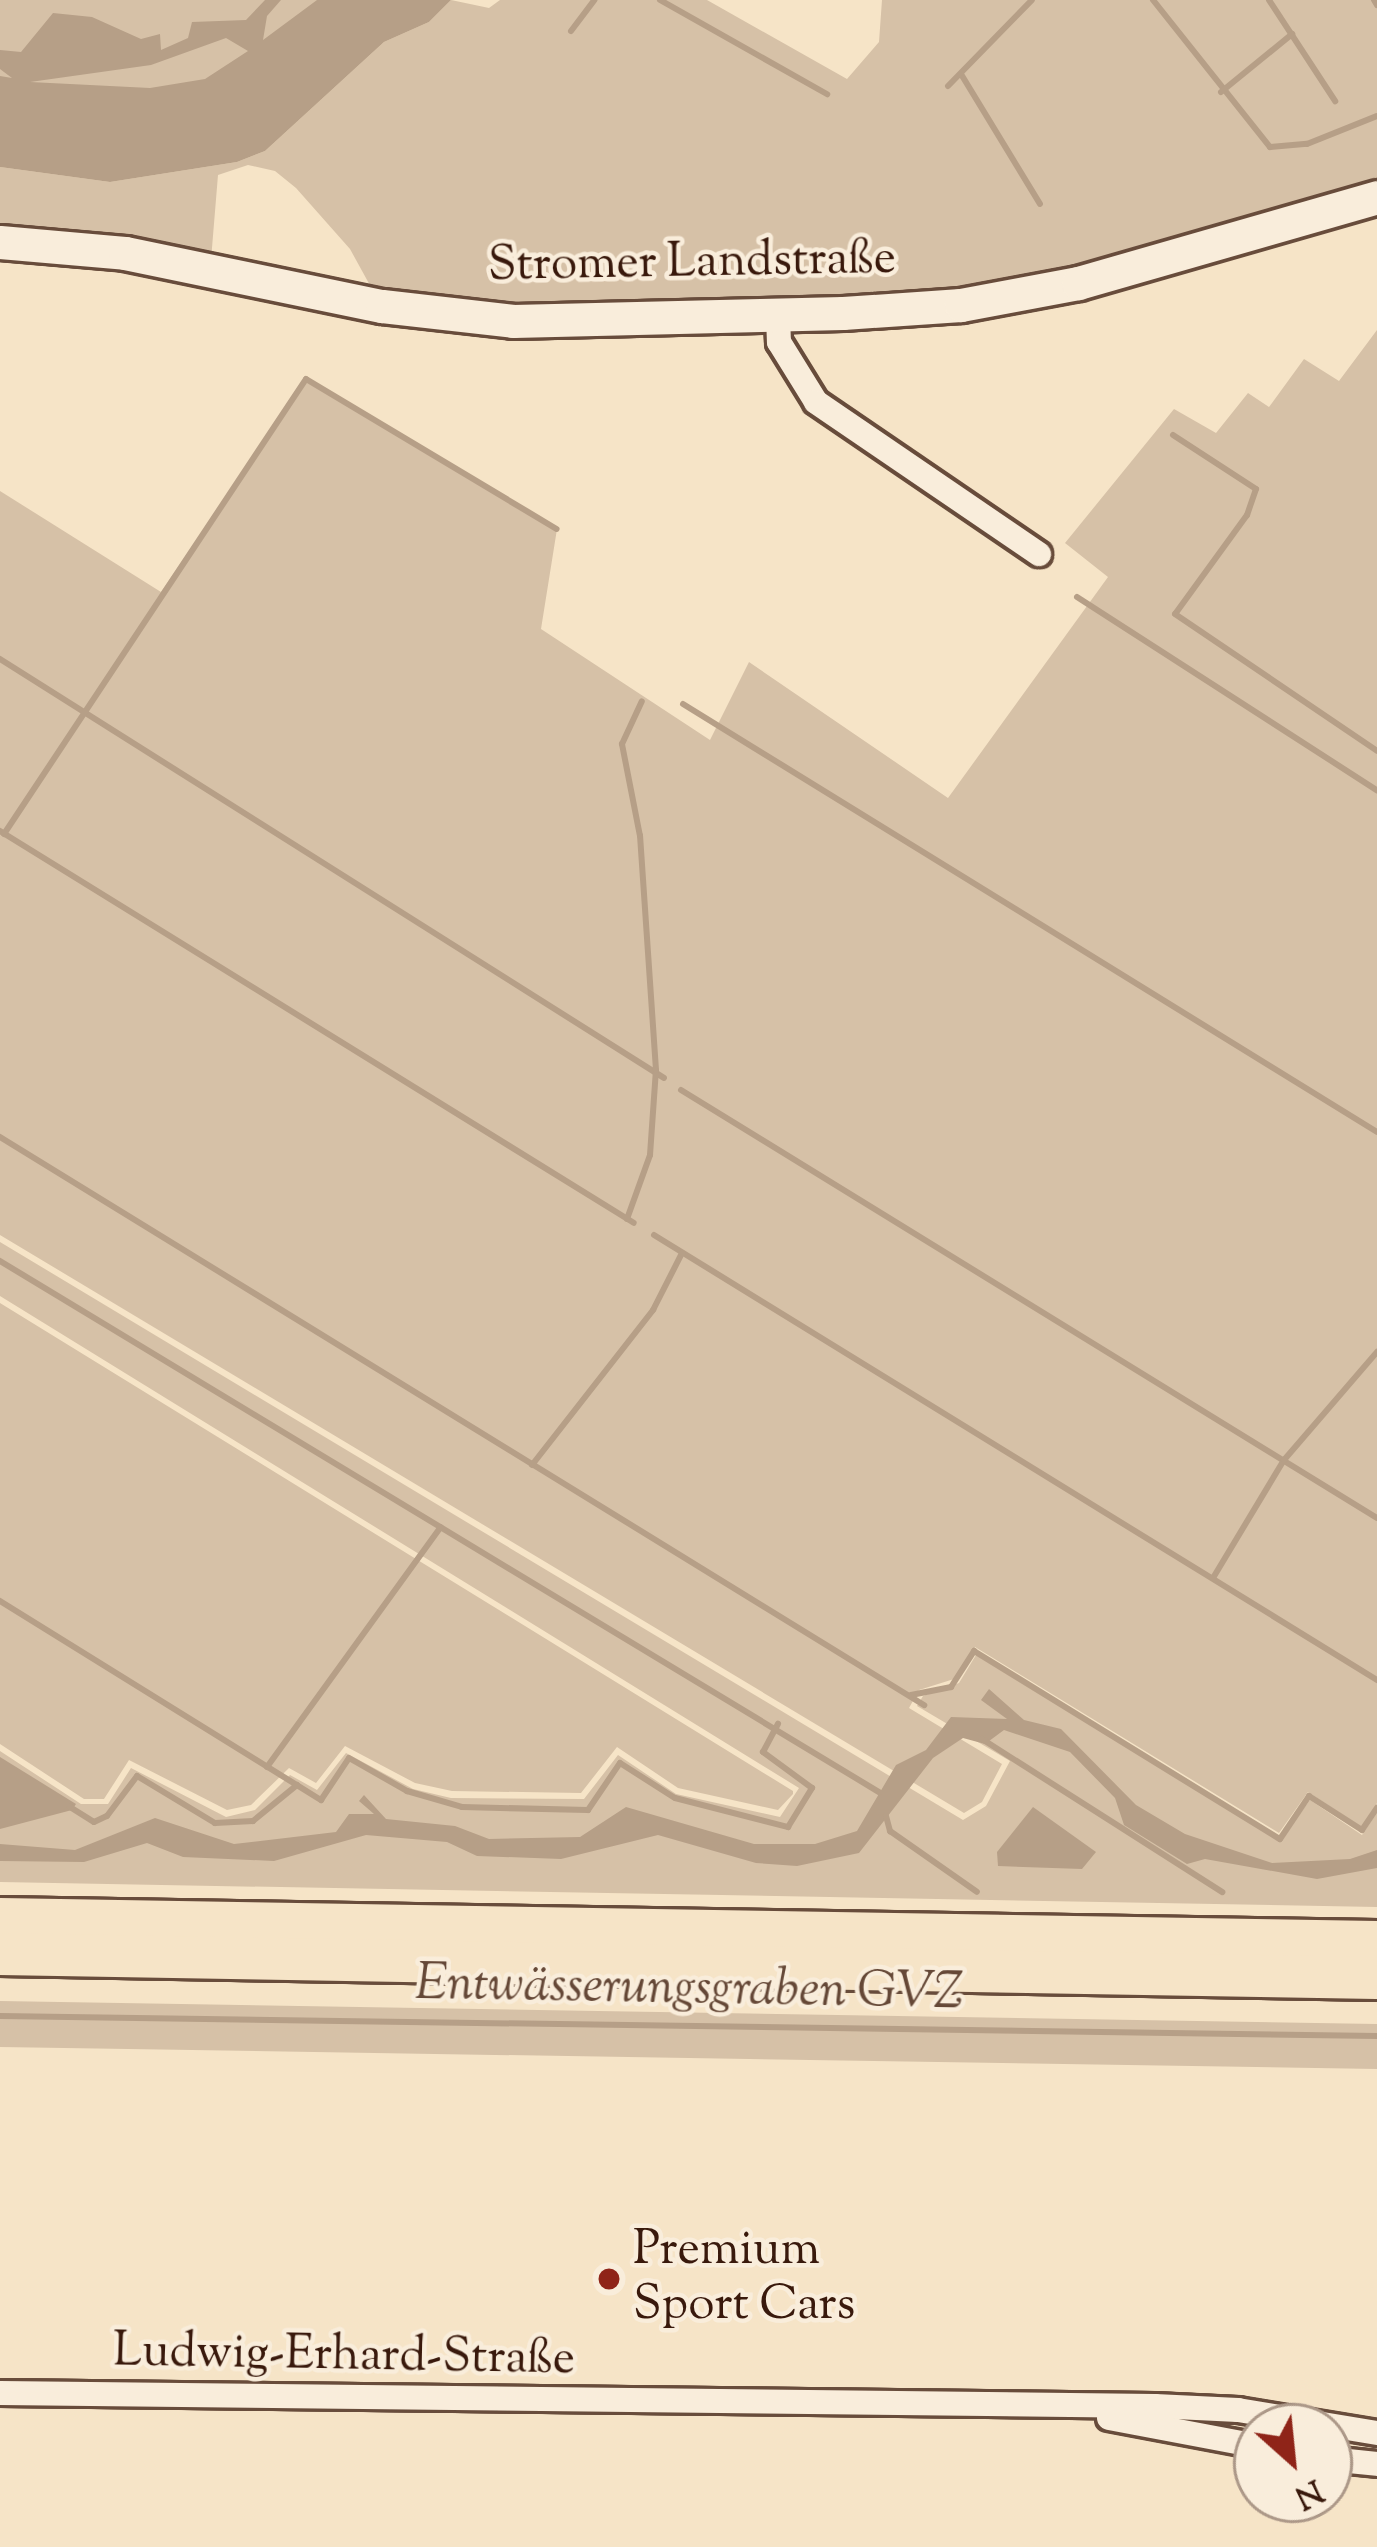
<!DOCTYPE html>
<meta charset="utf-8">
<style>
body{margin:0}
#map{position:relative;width:1377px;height:2547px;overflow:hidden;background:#f6e4c7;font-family:"Sorts Mill Goudy",serif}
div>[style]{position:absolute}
.green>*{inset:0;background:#d6c1a7}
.water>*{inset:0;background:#b69f87}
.stream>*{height:6px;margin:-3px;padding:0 3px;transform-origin:3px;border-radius:3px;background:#b69f87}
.roads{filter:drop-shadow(3px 0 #684c3b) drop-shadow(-3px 0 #684c3b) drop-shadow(0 3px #684c3b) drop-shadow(0 -3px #684c3b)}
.minor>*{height:24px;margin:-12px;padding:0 12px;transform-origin:12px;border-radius:12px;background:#f9eddb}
.secondary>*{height:33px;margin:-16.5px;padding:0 16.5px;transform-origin:16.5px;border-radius:16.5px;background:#f9eddb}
.motorway>*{height:42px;margin:-21px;padding:0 21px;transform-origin:21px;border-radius:21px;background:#f6e4c7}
.dots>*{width:33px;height:33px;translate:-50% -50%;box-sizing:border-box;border:6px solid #f9eddb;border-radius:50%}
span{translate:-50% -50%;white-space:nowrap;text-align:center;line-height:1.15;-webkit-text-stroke:9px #f9eddb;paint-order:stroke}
.street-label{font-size:48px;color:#39190c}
.poi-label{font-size:48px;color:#39190c}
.left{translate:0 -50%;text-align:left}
.water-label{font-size:51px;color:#654837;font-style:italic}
.north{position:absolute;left:1233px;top:2403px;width:120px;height:120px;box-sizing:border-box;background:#f9eddb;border:3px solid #ac9888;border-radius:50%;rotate:153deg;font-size:33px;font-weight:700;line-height:48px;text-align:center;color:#39190c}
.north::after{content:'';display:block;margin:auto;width:42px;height:54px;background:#8f2418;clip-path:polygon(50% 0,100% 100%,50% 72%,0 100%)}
</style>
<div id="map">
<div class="green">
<i style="clip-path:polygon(0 0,411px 0,374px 29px,0 141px)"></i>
<i style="clip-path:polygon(451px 0,489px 8px,500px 0,707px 0,847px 79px,879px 42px,882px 0,1377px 0,1377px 181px,970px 294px,511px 306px,372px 289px,350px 249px,296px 188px,275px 171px,248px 165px,218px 175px,211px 260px,0 233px,0 167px,110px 182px,237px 162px,265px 151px,384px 42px,429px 22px)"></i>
<i style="clip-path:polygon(1377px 330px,1377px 1803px,1363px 1828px,1308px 1792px,1279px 1833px,975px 1647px,954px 1679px,919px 1690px,909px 1708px,1002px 1764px,982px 1802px,964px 1813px,0 1235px,0 491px,161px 592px,306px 379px,557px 529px,541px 629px,710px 740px,749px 662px,948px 798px,1108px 577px,1065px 543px,1174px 409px,1216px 433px,1248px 393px,1269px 407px,1304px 359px,1339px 381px)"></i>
<i style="clip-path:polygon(0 1242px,963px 1820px,986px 1806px,1010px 1761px,917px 1706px,923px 1696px,959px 1683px,976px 1655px,1280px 1841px,1310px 1800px,1362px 1835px,1377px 1813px,1377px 1907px,0 1882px,0 1751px,81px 1804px,108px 1804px,131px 1768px,226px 1817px,255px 1810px,290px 1775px,317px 1790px,346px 1753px,413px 1789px,451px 1798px,584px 1799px,618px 1755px,676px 1794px,780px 1817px,799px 1788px,0 1296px)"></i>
<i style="clip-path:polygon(0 1303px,793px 1791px,793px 1794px,778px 1810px,678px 1788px,617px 1747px,581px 1793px,452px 1791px,415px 1783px,345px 1746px,316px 1783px,289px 1768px,251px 1805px,227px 1810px,129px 1760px,104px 1799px,84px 1799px,0 1744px)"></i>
<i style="clip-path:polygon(0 2001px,1377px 2024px,1377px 2069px,0 2047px)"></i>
</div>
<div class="water">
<i style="clip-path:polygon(evenodd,265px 0,281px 0,267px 16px,263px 40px,317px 0,451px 0,429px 22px,384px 42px,265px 151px,237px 162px,110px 182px,0 167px,0 76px,12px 78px,0 69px,0 50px,21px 52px,53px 13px,92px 17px,141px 39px,160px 34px,161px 50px,188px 38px,192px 22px,246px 20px,265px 0,226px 38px,248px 51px,205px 79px,150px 88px,30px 82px,151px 65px,226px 38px)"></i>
<i style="clip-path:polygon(989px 1689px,1024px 1720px,1061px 1729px,1136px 1805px,1185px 1834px,1272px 1863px,1350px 1859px,1377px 1850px,1377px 1868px,1317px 1879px,1205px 1859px,1187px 1864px,1124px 1825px,1115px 1798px,1070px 1752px,1004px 1730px,985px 1744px,963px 1738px,933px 1758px,859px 1853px,797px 1866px,756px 1863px,658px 1835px,561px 1859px,477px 1856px,447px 1842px,366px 1835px,274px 1861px,183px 1857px,147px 1843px,84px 1862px,0 1861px,0 1844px,75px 1850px,155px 1818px,234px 1844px,336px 1832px,349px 1814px,374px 1814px,359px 1801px,364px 1795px,386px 1819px,455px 1826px,489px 1839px,580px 1837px,626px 1807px,754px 1844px,815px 1844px,857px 1831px,896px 1765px,926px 1750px,951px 1717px,1007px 1719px,981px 1700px)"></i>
<i style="clip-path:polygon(0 1757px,76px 1804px,72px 1810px,0 1829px)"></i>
<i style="clip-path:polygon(1033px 1807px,1096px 1852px,1082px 1869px,998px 1866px,997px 1852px)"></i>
</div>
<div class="stream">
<i style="left:660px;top:0;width:192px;rotate:29.4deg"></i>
<i style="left:1153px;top:0;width:188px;rotate:51.5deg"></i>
<i style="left:1270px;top:147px;width:37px;rotate:-5deg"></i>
<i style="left:1307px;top:144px;width:75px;rotate:-21.8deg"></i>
<i style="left:1269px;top:0;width:121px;rotate:56.8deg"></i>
<i style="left:1374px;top:0;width:6px;rotate:59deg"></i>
<i style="left:571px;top:31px;width:39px;rotate:-53deg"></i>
<i style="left:961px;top:74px;width:152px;rotate:58.7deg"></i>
<i style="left:948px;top:86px;width:120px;rotate:-45.7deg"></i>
<i style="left:1221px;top:92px;width:92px;rotate:-39.2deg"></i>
<i style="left:1173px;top:435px;width:99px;rotate:33deg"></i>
<i style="left:1256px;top:489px;width:28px;rotate:109deg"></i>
<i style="left:1247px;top:515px;width:122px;rotate:126deg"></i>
<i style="left:1175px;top:614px;width:244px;rotate:34.1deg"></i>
<i style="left:1077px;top:597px;width:357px;rotate:32.8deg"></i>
<i style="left:0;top:659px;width:785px;rotate:32.25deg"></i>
<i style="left:683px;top:704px;width:815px;rotate:31.66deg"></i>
<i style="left:0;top:831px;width:745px;rotate:31.73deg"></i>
<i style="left:4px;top:834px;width:546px;rotate:-56.43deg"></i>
<i style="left:306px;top:379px;width:292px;rotate:30.9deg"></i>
<i style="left:681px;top:1090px;width:817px;rotate:31.59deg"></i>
<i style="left:0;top:1137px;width:1085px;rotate:31.58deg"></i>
<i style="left:627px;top:1219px;width:68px;rotate:-70.2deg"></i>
<i style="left:650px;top:1155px;width:85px;rotate:-86deg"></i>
<i style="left:656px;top:1070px;width:235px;rotate:-93.9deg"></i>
<i style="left:640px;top:836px;width:94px;rotate:-101.1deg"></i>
<i style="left:622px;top:744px;width:47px;rotate:-65.1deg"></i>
<i style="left:654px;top:1235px;width:849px;rotate:31.61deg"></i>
<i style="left:0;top:1261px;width:1027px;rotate:31.14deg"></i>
<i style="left:532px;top:1465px;width:197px;rotate:-52deg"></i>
<i style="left:653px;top:1310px;width:64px;rotate:-63deg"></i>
<i style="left:1213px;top:1578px;width:138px;rotate:-59deg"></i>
<i style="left:1284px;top:1460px;width:143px;rotate:-49.3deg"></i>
<i style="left:0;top:1601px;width:378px;rotate:31.8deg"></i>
<i style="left:321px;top:1800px;width:50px;rotate:-56.3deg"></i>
<i style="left:349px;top:1758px;width:67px;rotate:29.6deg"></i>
<i style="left:407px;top:1791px;width:57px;rotate:16.2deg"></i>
<i style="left:462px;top:1807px;width:126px;rotate:1.4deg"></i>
<i style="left:588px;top:1810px;width:57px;rotate:-55.8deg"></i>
<i style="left:620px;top:1763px;width:65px;rotate:32.5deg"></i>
<i style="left:675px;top:1798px;width:117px;rotate:14.4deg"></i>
<i style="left:788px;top:1827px;width:46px;rotate:-58.4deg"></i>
<i style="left:812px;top:1788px;width:61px;rotate:-143.7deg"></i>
<i style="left:763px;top:1752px;width:32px;rotate:-62deg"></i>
<i style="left:911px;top:1695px;width:41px;rotate:-11.3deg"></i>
<i style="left:951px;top:1687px;width:43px;rotate:-57.4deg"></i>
<i style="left:974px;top:1651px;width:359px;rotate:31.6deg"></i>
<i style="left:1280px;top:1839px;width:52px;rotate:-56deg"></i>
<i style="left:1309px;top:1796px;width:63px;rotate:32.7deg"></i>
<i style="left:1362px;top:1830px;width:27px;rotate:-56deg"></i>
<i style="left:982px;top:1739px;width:285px;rotate:32.5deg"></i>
<i style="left:267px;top:1767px;width:296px;rotate:-54.1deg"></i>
<i style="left:70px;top:1807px;width:28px;rotate:32deg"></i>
<i style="left:94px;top:1822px;width:14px;rotate:-25deg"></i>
<i style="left:107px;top:1816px;width:50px;rotate:-53.1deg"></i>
<i style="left:137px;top:1776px;width:91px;rotate:31.1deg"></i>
<i style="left:215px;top:1823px;width:38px;rotate:-3deg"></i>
<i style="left:253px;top:1821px;width:57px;rotate:-39.3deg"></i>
<i style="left:886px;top:1816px;width:16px;rotate:75deg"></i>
<i style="left:890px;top:1831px;width:106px;rotate:35deg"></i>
<i style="left:0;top:2016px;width:1377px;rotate:0.83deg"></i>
</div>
<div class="roads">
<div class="minor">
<i style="left:778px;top:315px;width:27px;rotate:88deg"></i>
<i style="left:779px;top:342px;width:70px;rotate:58.3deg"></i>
<i style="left:816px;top:402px;width:270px;rotate:34.3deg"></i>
<i style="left:0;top:2393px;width:1155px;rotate:0.64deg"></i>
<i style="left:1155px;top:2406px;width:83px;rotate:2.8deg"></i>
<i style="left:1238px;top:2410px;width:141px;rotate:9.4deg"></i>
<i style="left:1109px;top:2418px;width:151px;rotate:10.7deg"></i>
<i style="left:1329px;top:2459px;width:48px;rotate:5.9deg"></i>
</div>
<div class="secondary">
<i style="left:0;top:242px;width:125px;rotate:5deg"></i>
<i style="left:125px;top:253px;width:262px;rotate:11.7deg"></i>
<i style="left:382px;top:306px;width:132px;rotate:6.5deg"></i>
<i style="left:513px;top:321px;width:330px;rotate:-1.4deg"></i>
<i style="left:843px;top:313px;width:118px;rotate:-3.9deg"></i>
<i style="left:961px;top:305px;width:119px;rotate:-10.6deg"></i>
<i style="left:1078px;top:283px;width:311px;rotate:-16deg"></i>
</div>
<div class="motorway">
<i style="left:0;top:1919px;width:1377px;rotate:0.96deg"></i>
<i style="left:0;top:1954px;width:1377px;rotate:1deg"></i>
</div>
</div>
<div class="dots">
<i style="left:609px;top:2279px;background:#8f2418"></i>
</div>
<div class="street-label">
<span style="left:692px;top:264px;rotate:-1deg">Stromer Landstraße</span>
<span style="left:344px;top:2357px;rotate:1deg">Ludwig-Erhard-Straße</span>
</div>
<div class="poi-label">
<span class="left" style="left:633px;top:2279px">Premium<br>Sport Cars</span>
</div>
<div class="water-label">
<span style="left:689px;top:1990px;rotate:1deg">Entwässerungsgraben GVZ</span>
</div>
<div class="north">N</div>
</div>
